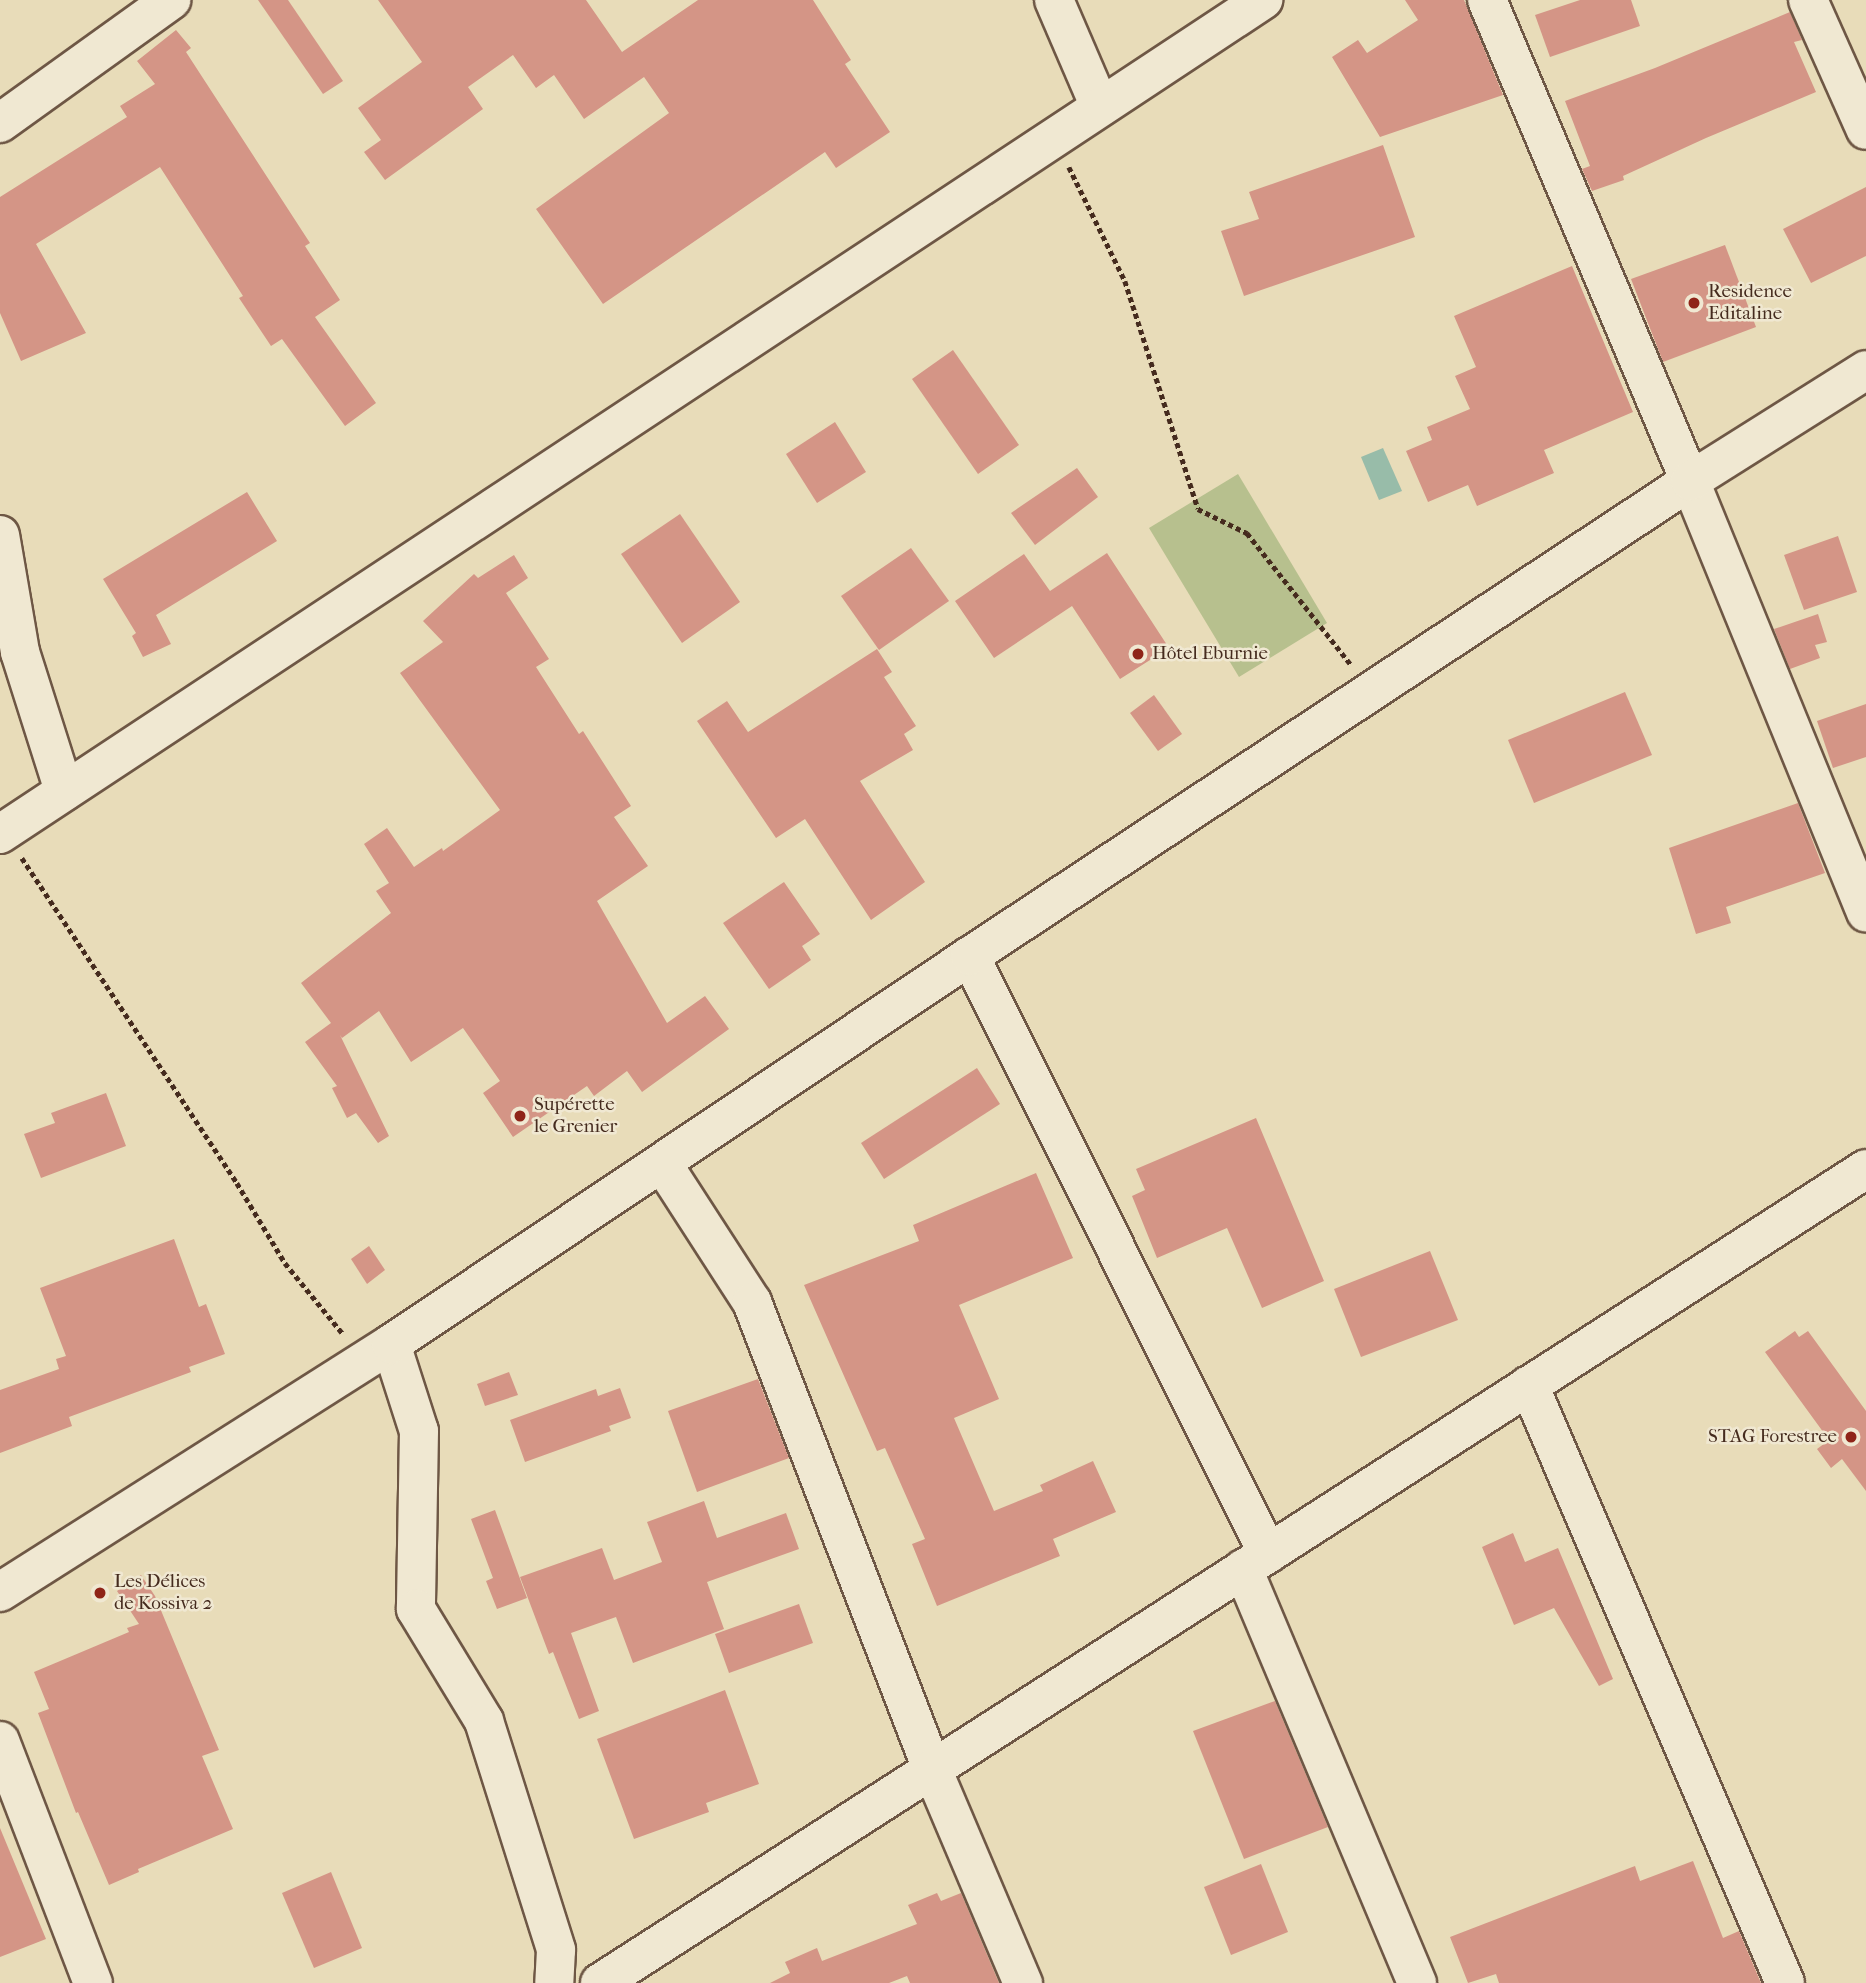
<!DOCTYPE html>
<meta charset="utf-8">
<style>
body{margin:0}
#map{position:relative;width:1866px;height:1983px;overflow:hidden;background:#e8dcb9;font-family:"IM FELL French Canon",serif}
div>[style]{position:absolute}
.green>*{inset:0;background:#b7c08e}
.water>*{inset:0;background:#98bca9}
.building>*{inset:0;background:#d49586}
.path>*{height:4.5px;margin-top:-2.25px;transform-origin:0;background:repeating-linear-gradient(90deg,#452b1e 0 5px,transparent 0 8.5px)}
.roads{filter:drop-shadow(2px 0 #6e5745) drop-shadow(-2px 0 #6e5745) drop-shadow(0 2px #6e5745) drop-shadow(0 -2px #6e5745)}
.minor>*{height:38px;margin:-19px;padding:0 19px;transform-origin:19px;border-radius:19px;background:#f0e8d2}
.dots>*{width:19px;height:19px;translate:-50% -50%;box-sizing:border-box;border:4px solid #f0e8d2;border-radius:50%}
span{translate:-50% -50%;white-space:nowrap;text-align:center;line-height:1.15;-webkit-text-stroke:5px #f0e8d2;paint-order:stroke}
.poi-label{font-size:19px;color:#452b1e}
.left{translate:0 -50%;text-align:left}
.right{translate:-100% -50%;text-align:right}
</style>
<div id="map">
<div class="green">
<i style="clip-path:polygon(1238px 474px,1327px 623px,1239px 677px,1149px 528px)"></i>
</div>
<div class="water">
<i style="clip-path:polygon(1383px 448px,1402px 491px,1379px 500px,1361px 457px)"></i>
</div>
<div class="building">
<i style="clip-path:polygon(258px 0,288px 0,343px 81px,323px 94px)"></i>
<i style="clip-path:polygon(378px 0,586px 0,622px 52px,698px 0,813px 0,851px 60px,845px 64px,890px 132px,836px 168px,825px 152px,603px 304px,536px 209px,669px 113px,644px 77px,584px 119px,554px 75px,536px 88px,513px 55px,468px 87px,483px 109px,385px 180px,364px 152px,381px 140px,358px 108px,422px 62px)"></i>
<i style="clip-path:polygon(1405px 0,1464px 0,1503px 95px,1380px 137px,1332px 57px,1358px 40px,1367px 53px,1418px 20px)"></i>
<i style="clip-path:polygon(1580px 0,1631px 0,1640px 26px,1550px 57px,1535px 15px)"></i>
<i style="clip-path:polygon(1790px 12px,1802px 40px,1794px 42px,1816px 92px,1706px 138px,1623px 176px,1624px 180px,1592px 191px,1582px 169px,1590px 166px,1565px 101px,1655px 68px)"></i>
<i style="clip-path:polygon(176px 30px,191px 48px,186px 52px,310px 243px,305px 246px,340px 300px,315px 317px,376px 403px,345px 426px,282px 339px,271px 346px,239px 298px,243px 296px,160px 167px,36px 244px,86px 333px,21px 361px,0 313px,0 197px,127px 117px,120px 106px,155px 84px,137px 61px)"></i>
<i style="clip-path:polygon(1383px 145px,1415px 237px,1244px 296px,1221px 231px,1259px 219px,1249px 192px)"></i>
<i style="clip-path:polygon(1866px 187px,1866px 256px,1811px 283px,1783px 229px)"></i>
<i style="clip-path:polygon(1725px 245px,1756px 327px,1663px 362px,1631px 279px)"></i>
<i style="clip-path:polygon(1572px 266px,1633px 412px,1544px 450px,1554px 473px,1477px 506px,1468px 485px,1428px 502px,1406px 451px,1432px 440px,1427px 427px,1470px 409px,1455px 376px,1476px 367px,1454px 316px)"></i>
<i style="clip-path:polygon(953px 350px,1019px 445px,978px 474px,912px 379px)"></i>
<i style="clip-path:polygon(835px 422px,866px 472px,817px 503px,786px 454px)"></i>
<i style="clip-path:polygon(1077px 468px,1098px 497px,1035px 545px,1011px 513px)"></i>
<i style="clip-path:polygon(247px 492px,277px 541px,156px 615px,171px 644px,143px 657px,132px 636px,136px 633px,103px 579px)"></i>
<i style="clip-path:polygon(680px 514px,740px 602px,682px 643px,621px 554px)"></i>
<i style="clip-path:polygon(1838px 536px,1857px 592px,1804px 610px,1784px 555px)"></i>
<i style="clip-path:polygon(911px 548px,949px 601px,879px 650px,841px 596px)"></i>
<i style="clip-path:polygon(1107px 553px,1169px 648px,1120px 679px,1072px 606px,994px 658px,955px 601px,1024px 554px,1050px 591px)"></i>
<i style="clip-path:polygon(514px 555px,528px 578px,506px 593px,549px 659px,536px 667px,579px 734px,583px 731px,631px 806px,614px 817px,648px 866px,597px 901px,667px 1023px,705px 996px,729px 1029px,642px 1092px,627px 1071px,594px 1096px,587px 1086px,513px 1137px,483px 1093px,500px 1081px,463px 1028px,411px 1062px,379px 1011px,342px 1038px,340px 1035px,389px 1136px,378px 1143px,356px 1113px,347px 1118px,332px 1088px,337px 1086px,305px 1042px,331px 1023px,301px 983px,391px 913px,376px 891px,389px 883px,364px 844px,387px 828px,414px 867px,442px 848px,443px 851px,500px 810px,400px 673px,443px 642px,423px 621px,474px 574px,478px 578px)"></i>
<i style="clip-path:polygon(1818px 614px,1827px 642px,1815px 645px,1820px 658px,1790px 669px,1774px 629px)"></i>
<i style="clip-path:polygon(877px 649px,892px 672px,884px 677px,916px 726px,904px 734px,913px 750px,860px 781px,925px 882px,871px 920px,805px 819px,776px 838px,697px 721px,727px 701px,748px 732px)"></i>
<i style="clip-path:polygon(1625px 692px,1652px 755px,1534px 803px,1508px 740px)"></i>
<i style="clip-path:polygon(1154px 695px,1182px 734px,1158px 751px,1130px 713px)"></i>
<i style="clip-path:polygon(1866px 704px,1866px 757px,1833px 768px,1817px 721px)"></i>
<i style="clip-path:polygon(1798px 803px,1825px 873px,1726px 907px,1731px 923px,1696px 934px,1669px 848px)"></i>
<i style="clip-path:polygon(784px 882px,820px 934px,802px 946px,811px 960px,769px 989px,723px 923px)"></i>
<i style="clip-path:polygon(977px 1068px,1000px 1104px,884px 1179px,861px 1143px)"></i>
<i style="clip-path:polygon(106px 1093px,126px 1146px,41px 1178px,24px 1134px,55px 1123px,51px 1113px)"></i>
<i style="clip-path:polygon(1256px 1118px,1324px 1281px,1262px 1308px,1227px 1228px,1157px 1258px,1132px 1196px,1145px 1190px,1136px 1169px)"></i>
<i style="clip-path:polygon(1036px 1173px,1073px 1258px,959px 1305px,999px 1399px,954px 1418px,994px 1511px,1043px 1491px,1040px 1485px,1093px 1461px,1116px 1512px,1053px 1539px,1060px 1556px,937px 1606px,912px 1544px,925px 1539px,885px 1448px,877px 1451px,804px 1285px,919px 1241px,913px 1225px)"></i>
<i style="clip-path:polygon(174px 1239px,199px 1307px,206px 1304px,225px 1354px,189px 1367px,191px 1372px,69px 1417px,72px 1426px,0 1453px,0 1390px,59px 1369px,56px 1359px,66px 1356px,40px 1288px)"></i>
<i style="clip-path:polygon(369px 1246px,385px 1270px,367px 1284px,351px 1259px)"></i>
<i style="clip-path:polygon(1430px 1251px,1458px 1320px,1361px 1357px,1334px 1289px)"></i>
<i style="clip-path:polygon(1795px 1331px,1799px 1337px,1808px 1331px,1866px 1411px,1866px 1491px,1842px 1459px,1831px 1468px,1817px 1449px,1829px 1440px,1765px 1352px)"></i>
<i style="clip-path:polygon(509px 1372px,518px 1395px,485px 1406px,477px 1384px)"></i>
<i style="clip-path:polygon(758px 1379px,789px 1458px,697px 1492px,668px 1411px)"></i>
<i style="clip-path:polygon(620px 1388px,631px 1418px,609px 1426px,611px 1431px,525px 1462px,510px 1420px,596px 1389px,598px 1396px)"></i>
<i style="clip-path:polygon(704px 1501px,717px 1538px,786px 1513px,799px 1549px,707px 1582px,724px 1629px,633px 1663px,616px 1617px,571px 1633px,599px 1711px,579px 1719px,553px 1652px,549px 1654px,520px 1577px,602px 1548px,614px 1580px,662px 1562px,647px 1522px)"></i>
<i style="clip-path:polygon(495px 1510px,527px 1598px,497px 1609px,486px 1581px,493px 1578px,471px 1519px)"></i>
<i style="clip-path:polygon(1513px 1533px,1525px 1562px,1558px 1548px,1613px 1679px,1599px 1686px,1554px 1608px,1514px 1625px,1482px 1547px)"></i>
<i style="clip-path:polygon(141px 1575px,155px 1596px,219px 1750px,202px 1756px,233px 1829px,138px 1869px,139px 1872px,109px 1885px,78px 1812px,76px 1813px,38px 1713px,49px 1709px,34px 1672px,129px 1632px,127px 1628px,139px 1624px,117px 1591px)"></i>
<i style="clip-path:polygon(799px 1604px,813px 1643px,729px 1673px,715px 1634px)"></i>
<i style="clip-path:polygon(725px 1690px,759px 1784px,706px 1803px,709px 1812px,634px 1839px,597px 1739px)"></i>
<i style="clip-path:polygon(1275px 1701px,1328px 1827px,1244px 1859px,1193px 1731px)"></i>
<i style="clip-path:polygon(0 1828px,46px 1939px,0 1957px)"></i>
<i style="clip-path:polygon(1693px 1861px,1723px 1938px,1739px 1931px,1761px 1983px,1499px 1983px,1496px 1974px,1468px 1983px,1450px 1937px,1635px 1866px,1640px 1881px)"></i>
<i style="clip-path:polygon(1261px 1864px,1288px 1932px,1231px 1955px,1204px 1887px)"></i>
<i style="clip-path:polygon(331px 1872px,362px 1948px,314px 1968px,282px 1893px)"></i>
<i style="clip-path:polygon(937px 1893px,941px 1901px,961px 1893px,999px 1983px,910px 1983px,907px 1976px,889px 1983px,770px 1983px,790px 1973px,785px 1962px,817px 1948px,822px 1961px,917px 1924px,908px 1905px)"></i>
</div>
<div class="path">
<i style="left:1069px;top:167px;width:127px;rotate:63.8deg"></i>
<i style="left:1125px;top:281px;width:239px;rotate:72.2deg"></i>
<i style="left:1198px;top:509px;width:55px;rotate:26.1deg"></i>
<i style="left:1247px;top:533px;width:169px;rotate:51.7deg"></i>
<i style="left:22px;top:858px;width:390px;rotate:56.5deg"></i>
<i style="left:237px;top:1183px;width:93px;rotate:59deg"></i>
<i style="left:285px;top:1263px;width:93px;rotate:50.7deg"></i>
</div>
<div class="roads">
<div class="minor">
<i style="left:1054px;top:0;width:116px;rotate:66.7deg"></i>
<i style="left:1487px;top:0;width:522px;rotate:67.12deg"></i>
<i style="left:1690px;top:481px;width:466px;rotate:67.8deg"></i>
<i style="left:1808px;top:0;width:142px;rotate:66deg"></i>
<i style="left:0;top:123px;width:211px;rotate:-35.7deg"></i>
<i style="left:0;top:535px;width:119px;rotate:80.3deg"></i>
<i style="left:20px;top:652px;width:146px;rotate:72.4deg"></i>
<i style="left:0;top:834px;width:1514px;rotate:-33.44deg"></i>
<i style="left:970px;top:956px;width:668px;rotate:63.51deg"></i>
<i style="left:662px;top:1163px;width:166px;rotate:57.1deg"></i>
<i style="left:752px;top:1302px;width:500px;rotate:68.92deg"></i>
<i style="left:932px;top:1769px;width:233px;rotate:67deg"></i>
<i style="left:391px;top:1344px;width:91px;rotate:72.2deg"></i>
<i style="left:419px;top:1431px;width:178px;rotate:91deg"></i>
<i style="left:416px;top:1609px;width:131px;rotate:58.7deg"></i>
<i style="left:484px;top:1721px;width:240px;rotate:72.5deg"></i>
<i style="left:556px;top:1950px;width:33px;rotate:93deg"></i>
<i style="left:1529px;top:1385px;width:650px;rotate:66.82deg"></i>
<i style="left:1243px;top:1569px;width:449px;rotate:67.2deg"></i>
<i style="left:0;top:1592px;width:463px;rotate:-32.4deg"></i>
<i style="left:391px;top:1344px;width:697px;rotate:-33.83deg"></i>
<i style="left:970px;top:956px;width:863px;rotate:-33.41deg"></i>
<i style="left:1690px;top:481px;width:208px;rotate:-32.2deg"></i>
<i style="left:0;top:1741px;width:259px;rotate:69deg"></i>
<i style="left:600px;top:1983px;width:1505px;rotate:-32.74deg"></i>
</div>
</div>
<div class="dots">
<i style="left:1694px;top:303px;background:#8f2418"></i>
<i style="left:1138px;top:654px;background:#8f2418"></i>
<i style="left:520px;top:1116px;background:#8f2418"></i>
<i style="left:1851px;top:1437px;background:#8f2418"></i>
<i style="left:100px;top:1593px;background:#8f2418"></i>
</div>
<div class="poi-label">
<span class="left" style="left:1708px;top:303px">Residence<br>Editaline</span>
<span class="left" style="left:1152px;top:654px">Hôtel Eburnie</span>
<span class="left" style="left:534px;top:1116px">Supérette<br>le Grenier</span>
<span class="right" style="left:1837px;top:1437px">STAG Forestree</span>
<span class="left" style="left:114px;top:1593px">Les Délices<br>de Kossiva 2</span>
</div>
</div>
